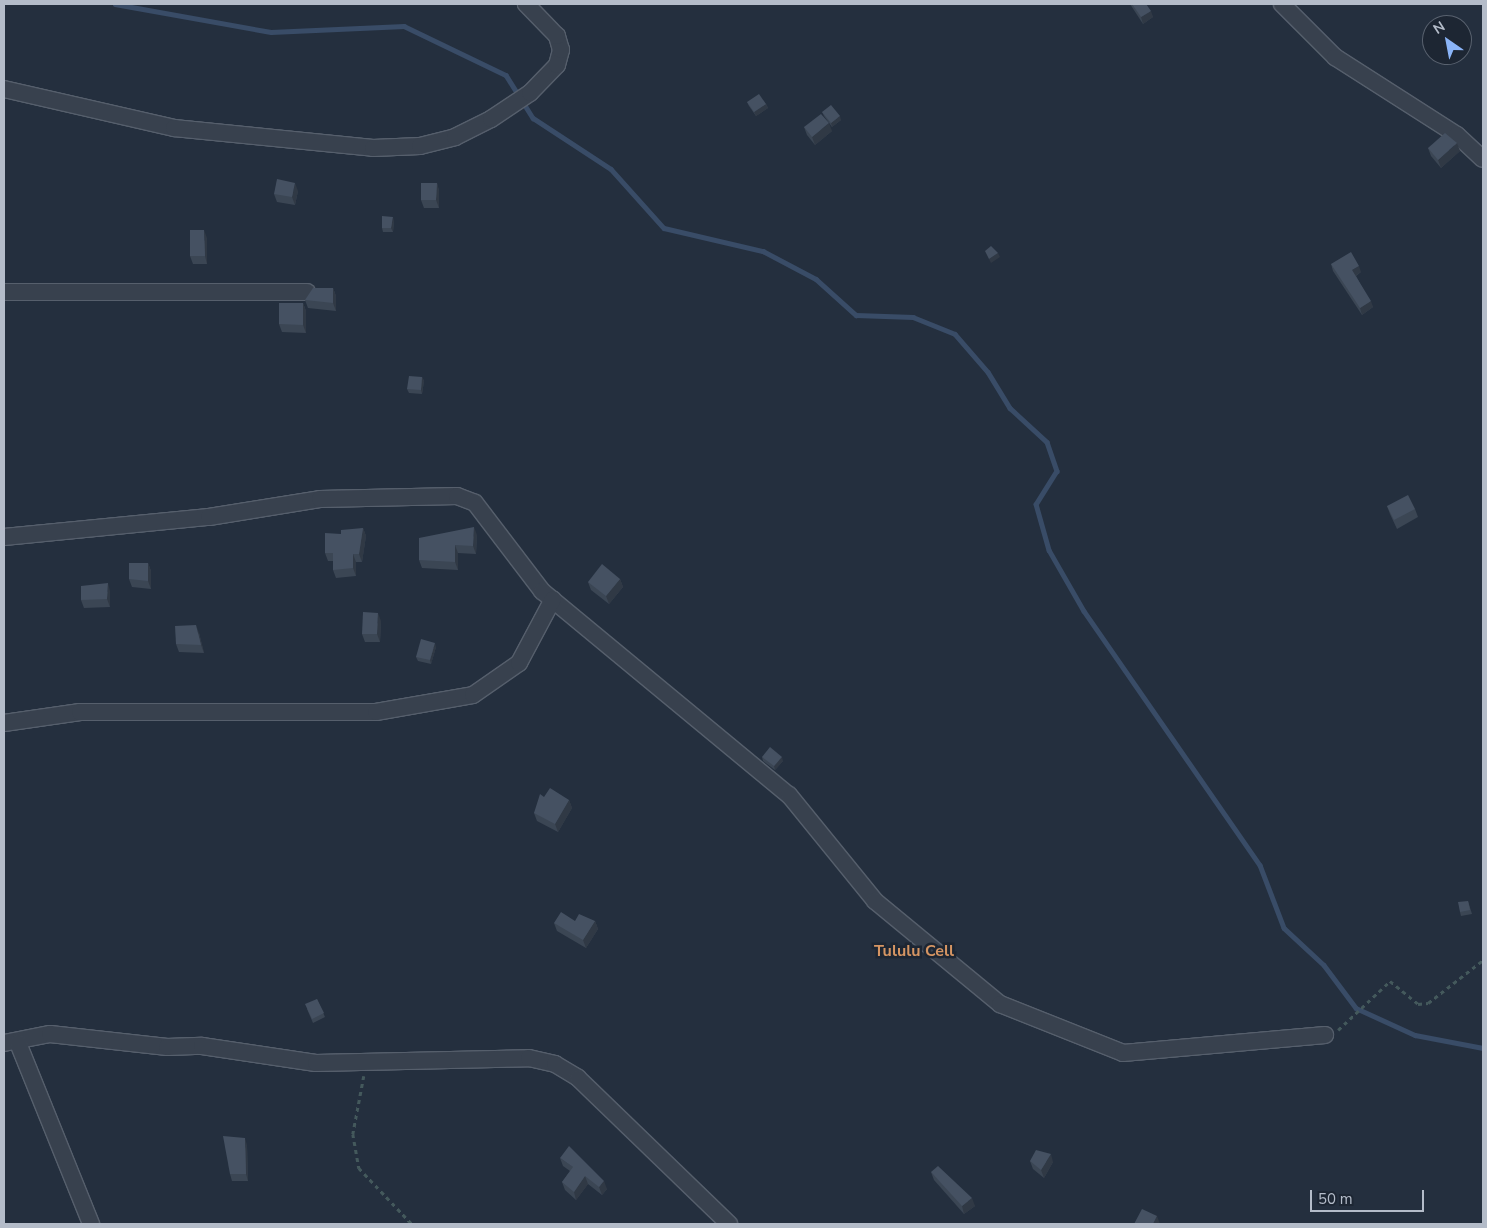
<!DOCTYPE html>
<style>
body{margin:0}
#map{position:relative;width:1487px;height:1228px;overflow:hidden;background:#242f3e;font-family:"Nunito Sans",sans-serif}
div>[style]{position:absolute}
.stream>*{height:4.5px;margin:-2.25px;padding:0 2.25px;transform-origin:2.25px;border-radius:2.25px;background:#394c67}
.path>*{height:2.5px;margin-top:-1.25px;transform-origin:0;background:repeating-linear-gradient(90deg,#44595c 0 4px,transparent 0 8px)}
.roads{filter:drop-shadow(1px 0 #565f6c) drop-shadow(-1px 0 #565f6c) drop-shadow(0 1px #565f6c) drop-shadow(0 -1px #565f6c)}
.minor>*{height:16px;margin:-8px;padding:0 8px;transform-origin:8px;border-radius:8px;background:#38414e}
.wall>*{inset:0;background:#3b4654}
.shaded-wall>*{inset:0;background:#303945}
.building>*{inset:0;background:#455162}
span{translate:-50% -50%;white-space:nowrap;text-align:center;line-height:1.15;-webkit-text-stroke:5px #1d2633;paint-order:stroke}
.quarter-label{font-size:16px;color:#d59563;font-weight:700}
.frame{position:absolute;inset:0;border:5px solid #b4bcc9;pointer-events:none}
.north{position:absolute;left:1422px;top:15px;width:50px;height:50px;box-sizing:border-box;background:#1d2633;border:1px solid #59626f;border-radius:50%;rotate:327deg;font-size:14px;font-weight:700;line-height:20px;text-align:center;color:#b4bcc9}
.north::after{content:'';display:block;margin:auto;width:18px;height:22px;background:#8ab4f8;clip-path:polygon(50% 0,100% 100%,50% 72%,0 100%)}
.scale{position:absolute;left:1310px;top:1190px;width:114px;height:22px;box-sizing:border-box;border:2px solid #b4bcc9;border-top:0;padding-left:6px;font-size:15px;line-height:18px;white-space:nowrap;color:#b4bcc9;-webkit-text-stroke:4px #1d2633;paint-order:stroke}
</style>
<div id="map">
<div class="stream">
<i style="left:115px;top:4px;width:158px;rotate:10.2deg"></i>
<i style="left:271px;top:32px;width:133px;rotate:-2.6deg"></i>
<i style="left:404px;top:26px;width:113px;rotate:25.7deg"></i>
<i style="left:506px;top:75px;width:51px;rotate:57.9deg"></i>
<i style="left:533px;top:118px;width:93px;rotate:33.2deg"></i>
<i style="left:611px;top:169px;width:79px;rotate:48.1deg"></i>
<i style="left:664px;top:228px;width:102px;rotate:13.1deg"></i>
<i style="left:763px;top:251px;width:60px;rotate:27.8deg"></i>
<i style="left:816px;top:279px;width:54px;rotate:42deg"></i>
<i style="left:856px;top:315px;width:57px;rotate:2deg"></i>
<i style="left:913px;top:317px;width:45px;rotate:22deg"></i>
<i style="left:955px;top:334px;width:50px;rotate:49deg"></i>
<i style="left:988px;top:372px;width:42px;rotate:58.6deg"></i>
<i style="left:1010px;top:408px;width:50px;rotate:42.6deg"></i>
<i style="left:1047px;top:442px;width:31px;rotate:71deg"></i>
<i style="left:1057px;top:471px;width:39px;rotate:122deg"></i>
<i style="left:1036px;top:504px;width:48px;rotate:74.2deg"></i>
<i style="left:1049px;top:550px;width:70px;rotate:60.2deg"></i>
<i style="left:1084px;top:611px;width:309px;rotate:55.3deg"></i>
<i style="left:1260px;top:865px;width:67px;rotate:69.1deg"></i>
<i style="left:1284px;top:928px;width:54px;rotate:42.8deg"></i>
<i style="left:1324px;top:965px;width:54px;rotate:53.3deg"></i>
<i style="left:1356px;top:1008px;width:65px;rotate:24.6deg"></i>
<i style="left:1415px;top:1035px;width:69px;rotate:10.8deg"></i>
</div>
<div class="path">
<i style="left:1338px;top:1030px;width:71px;rotate:-43.3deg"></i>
<i style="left:1390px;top:981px;width:36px;rotate:39deg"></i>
<i style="left:1418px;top:1004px;width:10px;rotate:-6deg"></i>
<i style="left:1428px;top:1003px;width:70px;rotate:-38deg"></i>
<i style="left:364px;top:1076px;width:59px;rotate:100.7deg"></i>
<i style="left:353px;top:1134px;width:35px;rotate:80deg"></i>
<i style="left:359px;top:1168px;width:77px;rotate:46.6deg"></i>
</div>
<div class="roads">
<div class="minor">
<i style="left:1282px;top:4px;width:75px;rotate:45deg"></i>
<i style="left:1335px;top:57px;width:145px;rotate:32.6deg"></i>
<i style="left:1457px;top:135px;width:35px;rotate:43deg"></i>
<i style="left:4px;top:89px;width:174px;rotate:12.9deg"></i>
<i style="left:174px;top:128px;width:200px;rotate:5.7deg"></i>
<i style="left:373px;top:148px;width:47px;rotate:-2.4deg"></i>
<i style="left:420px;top:146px;width:36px;rotate:-14deg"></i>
<i style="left:455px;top:137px;width:40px;rotate:-26.6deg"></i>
<i style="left:491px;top:119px;width:47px;rotate:-33.7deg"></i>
<i style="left:530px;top:93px;width:39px;rotate:-46deg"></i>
<i style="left:557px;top:65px;width:16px;rotate:-75deg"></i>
<i style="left:561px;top:50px;width:15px;rotate:-106deg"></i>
<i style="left:557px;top:36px;width:45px;rotate:-134.1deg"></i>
<i style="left:4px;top:292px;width:303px"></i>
<i style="left:4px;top:537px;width:206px;rotate:-5.6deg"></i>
<i style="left:209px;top:517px;width:112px;rotate:-9.2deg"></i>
<i style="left:320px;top:499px;width:137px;rotate:-1.3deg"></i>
<i style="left:457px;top:496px;width:19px;rotate:21deg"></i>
<i style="left:475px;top:503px;width:111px;rotate:52.7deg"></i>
<i style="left:542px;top:591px;width:320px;rotate:39.6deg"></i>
<i style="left:789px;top:795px;width:136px;rotate:50.9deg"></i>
<i style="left:875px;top:901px;width:162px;rotate:39.5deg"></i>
<i style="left:1000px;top:1004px;width:132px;rotate:21.7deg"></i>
<i style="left:1123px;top:1053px;width:203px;rotate:-5.1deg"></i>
<i style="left:4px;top:723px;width:77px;rotate:-8.2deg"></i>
<i style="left:80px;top:712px;width:296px"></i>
<i style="left:376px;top:712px;width:98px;rotate:-9.9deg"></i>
<i style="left:473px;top:695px;width:56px;rotate:-34.8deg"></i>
<i style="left:519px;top:663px;width:72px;rotate:-62deg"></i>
<i style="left:4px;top:1043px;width:47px;rotate:-11.1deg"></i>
<i style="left:50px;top:1034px;width:118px;rotate:6.3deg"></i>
<i style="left:167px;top:1047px;width:35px;rotate:-2deg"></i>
<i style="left:202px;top:1046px;width:115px;rotate:8.5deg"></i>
<i style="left:316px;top:1063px;width:213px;rotate:-1.3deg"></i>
<i style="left:529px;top:1058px;width:27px;rotate:13deg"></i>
<i style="left:555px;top:1064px;width:27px;rotate:31deg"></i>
<i style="left:578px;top:1078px;width:210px;rotate:44deg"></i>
<i style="left:18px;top:1043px;width:195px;rotate:68deg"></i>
</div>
</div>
<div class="wall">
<i style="clip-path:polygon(1130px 4px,1146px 4px,1153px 17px,1143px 24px)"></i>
<i style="clip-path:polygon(747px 102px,766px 104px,768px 108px,756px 116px,749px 106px)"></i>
<i style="clip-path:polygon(822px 112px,841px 120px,832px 127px,824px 116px)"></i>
<i style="clip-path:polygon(804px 127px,832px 131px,815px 145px,807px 135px)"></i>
<i style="clip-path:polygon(1428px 148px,1460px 151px,1441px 168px,1431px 156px)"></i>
<i style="clip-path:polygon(437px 183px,439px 191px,439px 208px,424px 208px,421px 200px)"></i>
<i style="clip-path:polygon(298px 191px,295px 205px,277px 202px,274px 194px)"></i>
<i style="clip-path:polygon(394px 221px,393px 232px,383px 232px,382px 228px)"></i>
<i style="clip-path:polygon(207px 238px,207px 264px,193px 264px,190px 256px)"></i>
<i style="clip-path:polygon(1331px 264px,1361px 272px,1356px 276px,1373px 307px,1362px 315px,1333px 271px)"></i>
<i style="clip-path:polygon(333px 288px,336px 296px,336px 311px,308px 308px,305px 300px)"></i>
<i style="clip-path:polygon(303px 303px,306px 311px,306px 333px,282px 332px,279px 324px)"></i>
<i style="clip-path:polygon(422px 377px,424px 381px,422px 394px,409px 393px,407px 389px)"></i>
<i style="clip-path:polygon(1387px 506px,1415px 509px,1418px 517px,1397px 529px,1390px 514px)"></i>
<i style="clip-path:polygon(363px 528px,366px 536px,362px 562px,356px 562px,356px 576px,336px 578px,333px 570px,333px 561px,328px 561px,325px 553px,341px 534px)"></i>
<i style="clip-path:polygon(477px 535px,476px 554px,458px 553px,458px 570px,422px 568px,419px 560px)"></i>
<i style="clip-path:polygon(148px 563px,151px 571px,151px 589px,132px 587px,129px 579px)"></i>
<i style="clip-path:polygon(620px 579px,623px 587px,609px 604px,591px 590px,588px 582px)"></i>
<i style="clip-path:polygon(110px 591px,110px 607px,84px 608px,81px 600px)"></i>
<i style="clip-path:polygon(381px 621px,380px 642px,365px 642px,362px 634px)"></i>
<i style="clip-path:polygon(199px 633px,204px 653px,179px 652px,176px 644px)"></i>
<i style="clip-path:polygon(436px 647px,431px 664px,418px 661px,416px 657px)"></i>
<i style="clip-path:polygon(762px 757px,783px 761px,775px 770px,763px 761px)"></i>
<i style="clip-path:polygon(544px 797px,569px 800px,572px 808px,558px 832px,537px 821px,534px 813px)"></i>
<i style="clip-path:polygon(1468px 901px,1472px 914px,1461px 916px,1460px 912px)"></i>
<i style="clip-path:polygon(575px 921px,595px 921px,598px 929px,586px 948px,557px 931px,554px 923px)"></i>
<i style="clip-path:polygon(317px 999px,325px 1017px,313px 1023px,307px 1009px)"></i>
<i style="clip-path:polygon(247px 1145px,248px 1181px,232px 1181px,230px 1174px)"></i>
<i style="clip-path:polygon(560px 1158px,607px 1189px,602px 1195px,588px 1184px,576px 1200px,565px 1190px,562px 1182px,570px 1171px,563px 1166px)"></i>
<i style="clip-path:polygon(1030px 1161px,1053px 1162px,1044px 1178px,1033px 1169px)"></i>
<i style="clip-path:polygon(931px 1172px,975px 1206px,964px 1214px,934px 1180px)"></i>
</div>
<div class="shaded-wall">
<i style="clip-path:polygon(1151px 11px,1153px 17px,1143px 24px,1141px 17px)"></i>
<i style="clip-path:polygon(766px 104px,768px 108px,756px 116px,754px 112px)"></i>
<i style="clip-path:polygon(840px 116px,841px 120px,832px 127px,831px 123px)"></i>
<i style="clip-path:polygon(829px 123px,832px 131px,815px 145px,812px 137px)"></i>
<i style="clip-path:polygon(1457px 143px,1460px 151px,1441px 168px,1438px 160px)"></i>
<i style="clip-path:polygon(295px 183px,298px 191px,295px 205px,292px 197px)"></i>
<i style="clip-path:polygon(437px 183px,439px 191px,439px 208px,436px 200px)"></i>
<i style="clip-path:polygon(393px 217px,394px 221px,393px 232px,391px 228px)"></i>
<i style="clip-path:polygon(204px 230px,207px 238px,207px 264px,205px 256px)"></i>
<i style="clip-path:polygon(998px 253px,1000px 257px,991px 263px,989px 259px)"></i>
<i style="clip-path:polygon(1359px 266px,1361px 272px,1355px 276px,1352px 270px)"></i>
<i style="clip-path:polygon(333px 288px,336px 296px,336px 311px,333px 303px)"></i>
<i style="clip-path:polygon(1371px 301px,1373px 307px,1362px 315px,1360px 308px)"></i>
<i style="clip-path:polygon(303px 303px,306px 311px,306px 333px,303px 325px)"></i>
<i style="clip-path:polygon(422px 377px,424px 381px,422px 394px,421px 390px)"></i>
<i style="clip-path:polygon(474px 527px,477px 535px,476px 554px,473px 546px)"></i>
<i style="clip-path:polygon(363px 528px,366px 536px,362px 562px,359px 554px)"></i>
<i style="clip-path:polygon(455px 545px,458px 553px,458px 570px,455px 562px)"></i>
<i style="clip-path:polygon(353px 554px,356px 562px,356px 576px,353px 568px)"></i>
<i style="clip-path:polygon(148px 563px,151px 571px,151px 589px,148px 581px)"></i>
<i style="clip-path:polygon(620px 579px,623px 587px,609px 604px,606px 596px)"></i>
<i style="clip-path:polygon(108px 583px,110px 591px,110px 607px,107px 599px)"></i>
<i style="clip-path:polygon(378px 613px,381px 621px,380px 642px,377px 634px)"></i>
<i style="clip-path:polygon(196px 625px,199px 633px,204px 653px,201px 645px)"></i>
<i style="clip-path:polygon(435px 643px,436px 647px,431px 664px,430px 660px)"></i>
<i style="clip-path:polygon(782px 757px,783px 761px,775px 770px,774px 766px)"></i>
<i style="clip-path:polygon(569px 800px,572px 808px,558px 832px,555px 824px)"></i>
<i style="clip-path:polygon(595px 921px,598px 929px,586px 948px,583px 940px)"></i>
<i style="clip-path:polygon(245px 1138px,247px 1145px,248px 1181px,246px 1174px)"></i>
<i style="clip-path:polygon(1051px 1154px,1053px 1162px,1044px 1178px,1041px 1170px)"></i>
<i style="clip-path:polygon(585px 1176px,588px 1184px,576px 1200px,574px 1192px)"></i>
<i style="clip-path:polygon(604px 1181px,607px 1189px,602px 1195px,599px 1187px)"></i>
<i style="clip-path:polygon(972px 1198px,975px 1206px,964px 1214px,962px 1206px)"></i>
<i style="clip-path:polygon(1157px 1216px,1160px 1224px,1153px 1224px)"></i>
</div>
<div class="building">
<i style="clip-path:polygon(1132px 4px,1146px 4px,1151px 11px,1141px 17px)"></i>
<i style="clip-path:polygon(759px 94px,766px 104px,754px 112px,747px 102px)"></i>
<i style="clip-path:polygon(831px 105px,840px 116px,831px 123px,822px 112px)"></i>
<i style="clip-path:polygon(821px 114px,829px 123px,812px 137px,804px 127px)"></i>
<i style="clip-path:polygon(1445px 133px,1457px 143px,1438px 160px,1428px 148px)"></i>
<i style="clip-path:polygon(277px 179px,295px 183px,292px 197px,274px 194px)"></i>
<i style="clip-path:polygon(421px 183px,437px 183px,436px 200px,421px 200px)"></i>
<i style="clip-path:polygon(382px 216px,393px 217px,391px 228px,382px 228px)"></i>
<i style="clip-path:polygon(190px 230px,204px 230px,205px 256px,190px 256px)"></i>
<i style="clip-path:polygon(991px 246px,998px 253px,989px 259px,985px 251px)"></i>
<i style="clip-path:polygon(1351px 252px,1359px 266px,1352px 270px,1371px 301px,1360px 308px,1331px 264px)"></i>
<i style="clip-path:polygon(313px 288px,333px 288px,333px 303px,305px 300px)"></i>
<i style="clip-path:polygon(279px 303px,303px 303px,303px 325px,279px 324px)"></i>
<i style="clip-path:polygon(409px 376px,422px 377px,421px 390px,407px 389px)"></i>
<i style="clip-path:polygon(1408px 495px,1415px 509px,1394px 520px,1387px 506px)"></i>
<i style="clip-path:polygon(474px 527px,473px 546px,455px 545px,455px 562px,419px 560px,419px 538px)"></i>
<i style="clip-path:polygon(363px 528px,359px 554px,353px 554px,353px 568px,333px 570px,333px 553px,325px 553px,325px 533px,341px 534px,341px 530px)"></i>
<i style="clip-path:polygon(129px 563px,148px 563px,148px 581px,129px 579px)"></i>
<i style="clip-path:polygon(602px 564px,620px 579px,606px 596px,588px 582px)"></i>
<i style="clip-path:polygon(108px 583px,107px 599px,81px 600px,81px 586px)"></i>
<i style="clip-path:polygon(363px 612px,378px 613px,377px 634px,362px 634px)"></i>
<i style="clip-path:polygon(196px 625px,201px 645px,176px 644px,175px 626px)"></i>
<i style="clip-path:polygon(421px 639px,435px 643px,430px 660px,416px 657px)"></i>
<i style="clip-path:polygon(770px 747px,782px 757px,774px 766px,762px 757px)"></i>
<i style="clip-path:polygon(550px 788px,569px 800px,555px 824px,534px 813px,540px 794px,544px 797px)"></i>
<i style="clip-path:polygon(1468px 901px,1470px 910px,1460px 912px,1458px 902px)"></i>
<i style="clip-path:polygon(561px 912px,575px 921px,579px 914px,595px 921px,583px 940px,554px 923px)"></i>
<i style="clip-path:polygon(317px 999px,324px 1013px,312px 1019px,305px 1004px)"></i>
<i style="clip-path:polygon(223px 1136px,245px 1138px,246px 1174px,230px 1174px)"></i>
<i style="clip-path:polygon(569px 1146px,604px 1181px,599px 1187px,585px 1176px,574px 1192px,562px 1182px,573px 1167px,560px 1158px)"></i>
<i style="clip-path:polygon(1036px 1150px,1051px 1154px,1041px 1170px,1030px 1161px)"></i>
<i style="clip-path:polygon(938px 1166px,972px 1198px,962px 1206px,931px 1172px)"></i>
<i style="clip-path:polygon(1142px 1209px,1157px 1216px,1153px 1224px,1134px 1224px)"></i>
</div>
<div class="quarter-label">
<span style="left:914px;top:951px">Tululu Cell</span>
</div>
<div class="frame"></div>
<div class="north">N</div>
<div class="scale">50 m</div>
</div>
